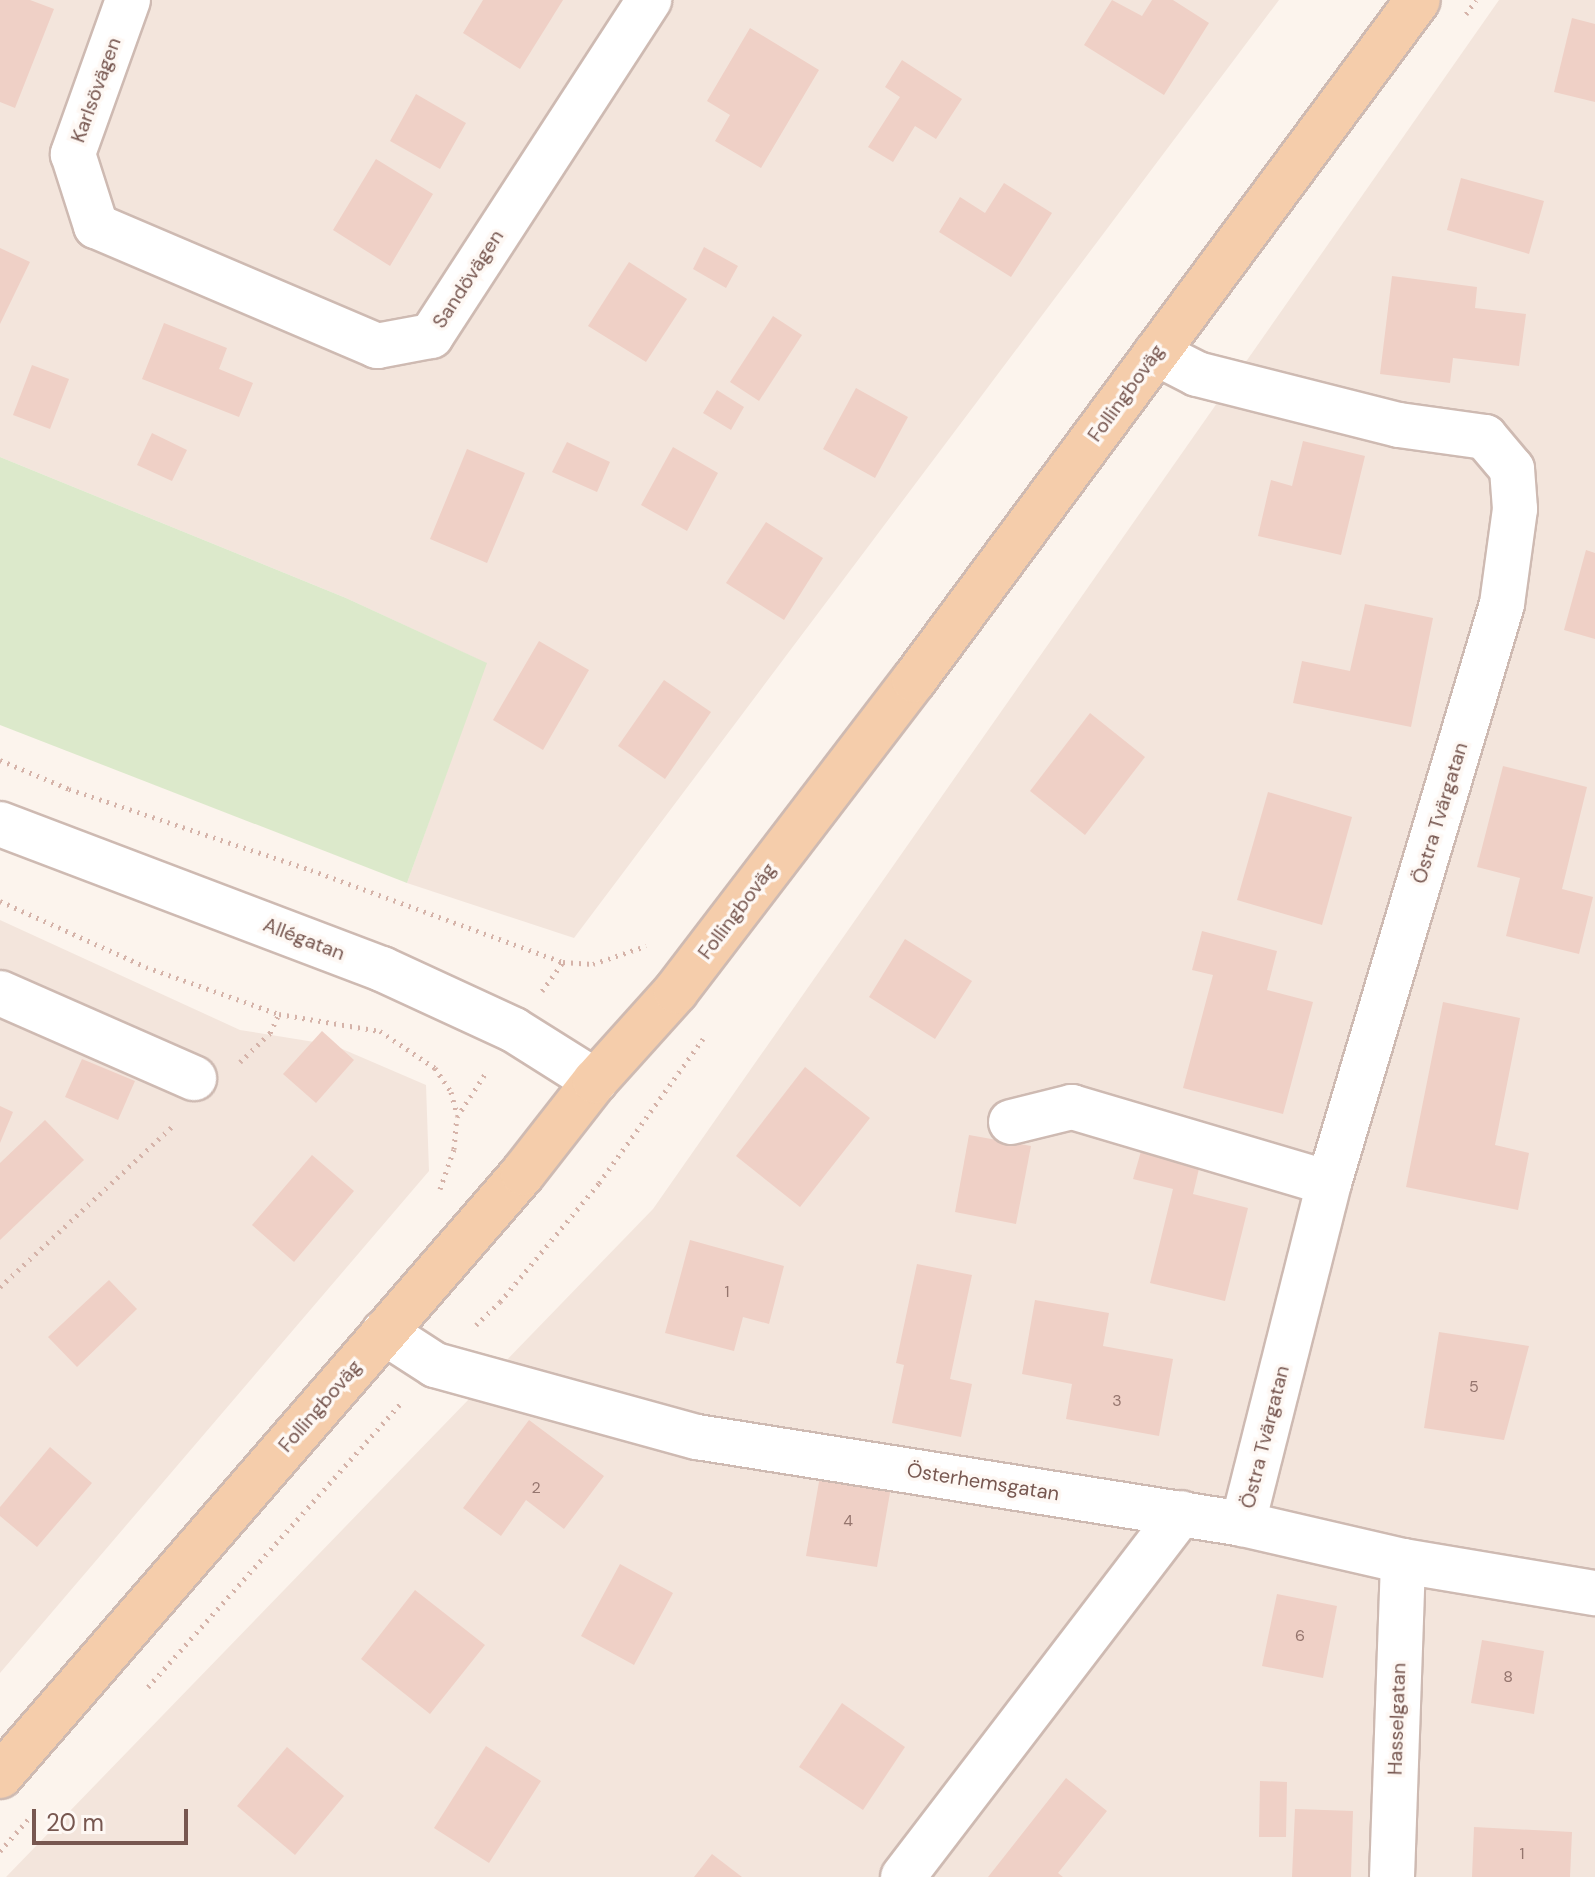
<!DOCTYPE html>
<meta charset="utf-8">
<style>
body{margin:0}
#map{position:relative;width:1595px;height:1877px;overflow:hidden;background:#fcf4ed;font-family:"DM Sans",sans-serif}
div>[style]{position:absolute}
.residential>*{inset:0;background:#f3e5dc}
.green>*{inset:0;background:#dce9cb}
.building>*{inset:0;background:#efd0c6}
.path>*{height:5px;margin-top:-2.5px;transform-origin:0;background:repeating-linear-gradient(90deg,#d5b3a9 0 2px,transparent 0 8px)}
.roads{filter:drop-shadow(2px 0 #cebab2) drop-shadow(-2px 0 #cebab2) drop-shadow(0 2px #cebab2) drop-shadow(0 -2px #cebab2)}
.minor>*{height:44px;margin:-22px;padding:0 22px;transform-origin:22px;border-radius:22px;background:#fff}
.major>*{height:44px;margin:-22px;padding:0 22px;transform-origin:22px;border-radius:22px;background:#f5cdab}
span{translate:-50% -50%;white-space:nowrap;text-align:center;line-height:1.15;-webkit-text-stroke:7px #fef8f4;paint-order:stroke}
.number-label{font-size:16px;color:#95756e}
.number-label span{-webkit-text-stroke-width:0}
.street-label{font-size:20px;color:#775750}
.scale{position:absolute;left:32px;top:1809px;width:156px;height:36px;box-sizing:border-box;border:4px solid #775750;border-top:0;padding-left:10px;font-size:24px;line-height:28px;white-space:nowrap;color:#775750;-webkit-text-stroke:6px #fef8f4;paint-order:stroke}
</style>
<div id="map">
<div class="residential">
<i style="clip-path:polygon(0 0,1279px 0,574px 938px,407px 883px,486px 663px,346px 598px,0 457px)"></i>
<i style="clip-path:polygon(1499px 0,1595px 0,1595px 1877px,6px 1877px,653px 1209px)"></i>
<i style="clip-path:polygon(0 920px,240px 1030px,333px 1045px,426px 1085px,429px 1171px,0 1673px)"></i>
</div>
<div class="green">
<i style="clip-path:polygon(0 457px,346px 598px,487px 663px,407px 883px,0 725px)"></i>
</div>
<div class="building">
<i style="clip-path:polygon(0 0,30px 0,54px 9px,15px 108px,0 102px)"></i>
<i style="clip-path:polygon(483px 0,563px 0,520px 69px,463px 33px)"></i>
<i style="clip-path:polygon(1112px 0,1142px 16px,1152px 0,1173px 0,1209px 23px,1164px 95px,1084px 45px)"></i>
<i style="clip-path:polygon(1572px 18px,1595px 24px,1595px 102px,1554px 92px)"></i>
<i style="clip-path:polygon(750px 28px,819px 70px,761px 168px,715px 141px,730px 115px,707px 101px)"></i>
<i style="clip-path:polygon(902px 60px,962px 99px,936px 139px,915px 126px,893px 162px,868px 147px,900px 97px,885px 87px)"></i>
<i style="clip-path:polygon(416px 94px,466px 123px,440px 169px,390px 141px)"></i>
<i style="clip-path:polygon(376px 159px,433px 194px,390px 266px,333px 230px)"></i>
<i style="clip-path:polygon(1461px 178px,1544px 201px,1529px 254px,1447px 230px)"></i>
<i style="clip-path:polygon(1004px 183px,1052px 213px,1011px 277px,939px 232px,960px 197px,985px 213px)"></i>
<i style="clip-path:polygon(704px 247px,738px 266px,726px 288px,693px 269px)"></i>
<i style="clip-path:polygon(0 248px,30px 262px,0 324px)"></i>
<i style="clip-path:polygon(629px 262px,687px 299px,646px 362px,588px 326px)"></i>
<i style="clip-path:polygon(1392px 276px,1477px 287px,1475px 308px,1526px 314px,1519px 366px,1453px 358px,1450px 383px,1380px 374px)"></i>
<i style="clip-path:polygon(773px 316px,802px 335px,759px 401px,730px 382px)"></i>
<i style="clip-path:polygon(164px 323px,227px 348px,219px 369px,253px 383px,239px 417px,142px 379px)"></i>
<i style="clip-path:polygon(32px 365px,69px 379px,50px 429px,13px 415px)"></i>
<i style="clip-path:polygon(856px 388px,908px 417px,875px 478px,823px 449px)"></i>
<i style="clip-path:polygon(717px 390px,744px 407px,731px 430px,703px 413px)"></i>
<i style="clip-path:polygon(152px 433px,187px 450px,172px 481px,137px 465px)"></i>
<i style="clip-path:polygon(1303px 441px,1365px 456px,1341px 555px,1258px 536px,1271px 480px,1292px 486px)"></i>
<i style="clip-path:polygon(567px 442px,610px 462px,597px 492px,552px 472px)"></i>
<i style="clip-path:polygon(673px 447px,718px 473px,687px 531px,641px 505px)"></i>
<i style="clip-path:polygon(467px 449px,525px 473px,487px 563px,430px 539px)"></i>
<i style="clip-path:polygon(766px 522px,823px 558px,784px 620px,726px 583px)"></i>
<i style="clip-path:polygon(1586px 550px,1595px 553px,1595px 639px,1564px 630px)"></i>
<i style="clip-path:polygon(1365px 604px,1433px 618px,1411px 727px,1293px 703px,1302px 661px,1350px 671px)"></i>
<i style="clip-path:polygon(539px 641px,589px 670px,543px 750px,493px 720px)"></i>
<i style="clip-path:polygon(664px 680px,711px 712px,665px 779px,618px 746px)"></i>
<i style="clip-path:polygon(1090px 713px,1145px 757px,1085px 835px,1030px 791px)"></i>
<i style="clip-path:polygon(1503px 766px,1587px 787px,1562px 889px,1593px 897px,1579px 954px,1506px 936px,1520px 878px,1477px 867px)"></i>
<i style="clip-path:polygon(1268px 792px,1352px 817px,1322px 925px,1237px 900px)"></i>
<i style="clip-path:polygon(1202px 931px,1277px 951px,1267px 990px,1313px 1002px,1283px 1114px,1183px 1088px,1213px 975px,1192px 970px)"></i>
<i style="clip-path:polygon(905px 939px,972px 981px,935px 1039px,869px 997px)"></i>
<i style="clip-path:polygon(1443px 1002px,1520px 1018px,1495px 1145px,1529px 1153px,1518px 1210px,1406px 1187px)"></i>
<i style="clip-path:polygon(322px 1031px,354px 1060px,316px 1103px,283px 1074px)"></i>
<i style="clip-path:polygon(82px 1059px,135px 1081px,118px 1120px,65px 1097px)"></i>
<i style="clip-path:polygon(805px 1067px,870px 1118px,800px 1207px,736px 1156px)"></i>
<i style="clip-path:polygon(0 1106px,13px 1112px,0 1143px)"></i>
<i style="clip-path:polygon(45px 1120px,84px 1160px,0 1240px,0 1163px)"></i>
<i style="clip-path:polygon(969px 1135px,1031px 1146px,1016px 1224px,955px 1212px)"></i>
<i style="clip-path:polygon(1144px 1141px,1202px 1156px,1193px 1194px,1248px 1208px,1225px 1301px,1150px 1283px,1173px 1189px,1133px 1179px)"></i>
<i style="clip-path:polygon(312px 1155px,354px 1191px,294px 1262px,252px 1225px)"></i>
<i style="clip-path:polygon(690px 1240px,784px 1266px,769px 1324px,743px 1317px,734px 1351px,665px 1333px)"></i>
<i style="clip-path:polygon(917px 1264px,972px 1275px,950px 1379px,972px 1384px,961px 1437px,892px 1423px,904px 1365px,896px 1363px)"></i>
<i style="clip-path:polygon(109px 1280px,137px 1309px,77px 1367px,48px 1337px)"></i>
<i style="clip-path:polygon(1035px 1300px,1109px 1313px,1103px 1346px,1173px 1359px,1159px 1436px,1066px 1419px,1072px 1384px,1022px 1374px)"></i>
<i style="clip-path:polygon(1439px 1332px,1529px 1346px,1504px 1440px,1424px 1428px)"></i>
<i style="clip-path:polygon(529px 1420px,604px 1476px,564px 1529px,526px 1500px,501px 1536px,463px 1508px)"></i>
<i style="clip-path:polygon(50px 1447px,92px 1483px,37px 1547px,0 1516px,0 1507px)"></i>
<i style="clip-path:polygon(820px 1476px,891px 1487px,877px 1567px,806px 1556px)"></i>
<i style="clip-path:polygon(620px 1564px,673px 1593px,634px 1665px,581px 1636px)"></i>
<i style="clip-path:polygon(415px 1590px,485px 1645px,430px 1714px,361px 1659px)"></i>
<i style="clip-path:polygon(1277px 1594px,1337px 1606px,1323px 1678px,1262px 1666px)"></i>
<i style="clip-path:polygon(1482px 1640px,1544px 1651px,1534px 1714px,1471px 1703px)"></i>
<i style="clip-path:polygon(842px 1703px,905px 1747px,863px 1810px,799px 1767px)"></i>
<i style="clip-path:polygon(486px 1746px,541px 1781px,489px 1863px,434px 1828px)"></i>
<i style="clip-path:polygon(287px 1747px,344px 1796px,295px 1855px,237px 1806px)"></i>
<i style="clip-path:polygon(1066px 1778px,1107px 1811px,1058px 1873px,1063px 1877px,988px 1877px)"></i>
<i style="clip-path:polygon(1260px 1781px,1287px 1782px,1286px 1837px,1259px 1837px)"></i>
<i style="clip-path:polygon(1295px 1809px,1353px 1811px,1351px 1877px,1292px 1877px)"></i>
<i style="clip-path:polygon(1474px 1827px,1572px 1832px,1570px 1877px,1472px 1877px)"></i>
<i style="clip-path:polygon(712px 1854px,742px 1877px,694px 1877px)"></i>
</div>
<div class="path">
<i style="left:1466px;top:14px;width:17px;rotate:-54deg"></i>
<i style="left:0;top:760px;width:75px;rotate:22.8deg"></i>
<i style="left:69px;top:789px;width:255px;rotate:18.5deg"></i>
<i style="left:311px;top:870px;width:268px;rotate:20.1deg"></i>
<i style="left:0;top:901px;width:160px;rotate:24.3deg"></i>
<i style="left:146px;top:967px;width:141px;rotate:19.5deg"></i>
<i style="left:279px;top:1014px;width:102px;rotate:9.6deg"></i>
<i style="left:380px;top:1031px;width:66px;rotate:33.9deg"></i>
<i style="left:435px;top:1068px;width:29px;rotate:56deg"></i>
<i style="left:451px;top:1092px;width:24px;rotate:75deg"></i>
<i style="left:542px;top:991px;width:36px;rotate:-54deg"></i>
<i style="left:563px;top:962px;width:30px;rotate:4deg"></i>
<i style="left:593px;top:964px;width:56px;rotate:-18.8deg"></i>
<i style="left:240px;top:1062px;width:42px;rotate:-44deg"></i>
<i style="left:270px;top:1033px;width:21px;rotate:-65deg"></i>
<i style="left:440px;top:1189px;width:42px;rotate:-70.7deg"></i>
<i style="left:454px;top:1149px;width:32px;rotate:-85deg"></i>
<i style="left:457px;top:1117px;width:55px;rotate:-56.9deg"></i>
<i style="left:0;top:1287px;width:239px;rotate:-43deg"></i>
<i style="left:476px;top:1325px;width:33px;rotate:-44deg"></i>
<i style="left:500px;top:1302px;width:155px;rotate:-50.2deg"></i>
<i style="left:599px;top:1183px;width:178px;rotate:-54.2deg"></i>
<i style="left:148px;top:1687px;width:382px;rotate:-48.3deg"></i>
<i style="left:0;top:1851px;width:47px;rotate:-48.5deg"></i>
</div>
<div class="roads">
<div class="minor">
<i style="left:128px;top:0;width:164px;rotate:109.7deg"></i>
<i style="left:73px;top:154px;width:76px;rotate:72.3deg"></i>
<i style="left:96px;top:226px;width:306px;rotate:23.1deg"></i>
<i style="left:377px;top:346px;width:55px;rotate:-10.5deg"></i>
<i style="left:431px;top:336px;width:401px;rotate:-57deg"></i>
<i style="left:1156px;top:353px;width:46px;rotate:27.1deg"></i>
<i style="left:1197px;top:374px;width:208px;rotate:14.2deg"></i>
<i style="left:1399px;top:425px;width:87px;rotate:7.9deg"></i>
<i style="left:1485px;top:437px;width:42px;rotate:49.8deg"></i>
<i style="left:1512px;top:469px;width:40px;rotate:85.7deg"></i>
<i style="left:1515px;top:509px;width:96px;rotate:97.8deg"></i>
<i style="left:1502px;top:604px;width:604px;rotate:106.64deg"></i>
<i style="left:1329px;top:1183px;width:352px;rotate:104.2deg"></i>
<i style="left:0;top:824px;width:409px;rotate:20.8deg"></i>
<i style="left:382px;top:969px;width:145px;rotate:24.8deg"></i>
<i style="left:514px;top:1030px;width:96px;rotate:32.2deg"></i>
<i style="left:0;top:993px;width:212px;rotate:23.7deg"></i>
<i style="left:1011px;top:1122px;width:63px;rotate:-13.8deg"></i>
<i style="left:1072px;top:1107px;width:268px;rotate:16.5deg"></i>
<i style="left:384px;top:1332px;width:61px;rotate:32.9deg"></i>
<i style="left:435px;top:1365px;width:272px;rotate:15.4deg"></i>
<i style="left:697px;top:1437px;width:553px;rotate:9.05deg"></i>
<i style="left:1243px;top:1524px;width:164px;rotate:13deg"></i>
<i style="left:1403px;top:1561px;width:195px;rotate:9.5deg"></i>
<i style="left:903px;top:1877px;width:458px;rotate:-52.6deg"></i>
<i style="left:1392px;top:1877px;width:316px;rotate:-88deg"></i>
</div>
<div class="major">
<i style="left:0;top:1776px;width:798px;rotate:-49.06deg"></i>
<i style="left:523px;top:1173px;width:117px;rotate:-52deg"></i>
<i style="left:595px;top:1081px;width:121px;rotate:-48deg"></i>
<i style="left:676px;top:991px;width:392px;rotate:-52.6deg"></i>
<i style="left:914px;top:680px;width:846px;rotate:-53.46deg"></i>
</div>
</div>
<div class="number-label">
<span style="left:727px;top:1292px">1</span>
<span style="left:1474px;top:1387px">5</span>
<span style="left:1117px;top:1401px">3</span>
<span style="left:536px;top:1488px">2</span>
<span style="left:848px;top:1521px">4</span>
<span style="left:1300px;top:1636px">6</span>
<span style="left:1508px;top:1677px">8</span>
<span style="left:1522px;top:1854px">1</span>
</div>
<div class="street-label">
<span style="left:96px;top:90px;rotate:-70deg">Karlsövägen</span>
<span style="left:468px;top:279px;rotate:-57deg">Sandövägen</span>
<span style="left:1126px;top:393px;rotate:-54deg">Follingboväg</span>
<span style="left:1440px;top:813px;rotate:-73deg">Östra Tvärgatan</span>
<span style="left:737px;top:911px;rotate:-53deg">Follingboväg</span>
<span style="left:304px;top:939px;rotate:21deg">Allégatan</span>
<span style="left:320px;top:1406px;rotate:-49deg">Follingboväg</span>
<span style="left:1265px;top:1437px;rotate:-76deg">Östra Tvärgatan</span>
<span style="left:983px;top:1482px;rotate:9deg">Österhemsgatan</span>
<span style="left:1397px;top:1719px;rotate:-88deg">Hasselgatan</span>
</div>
<div class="scale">20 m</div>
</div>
